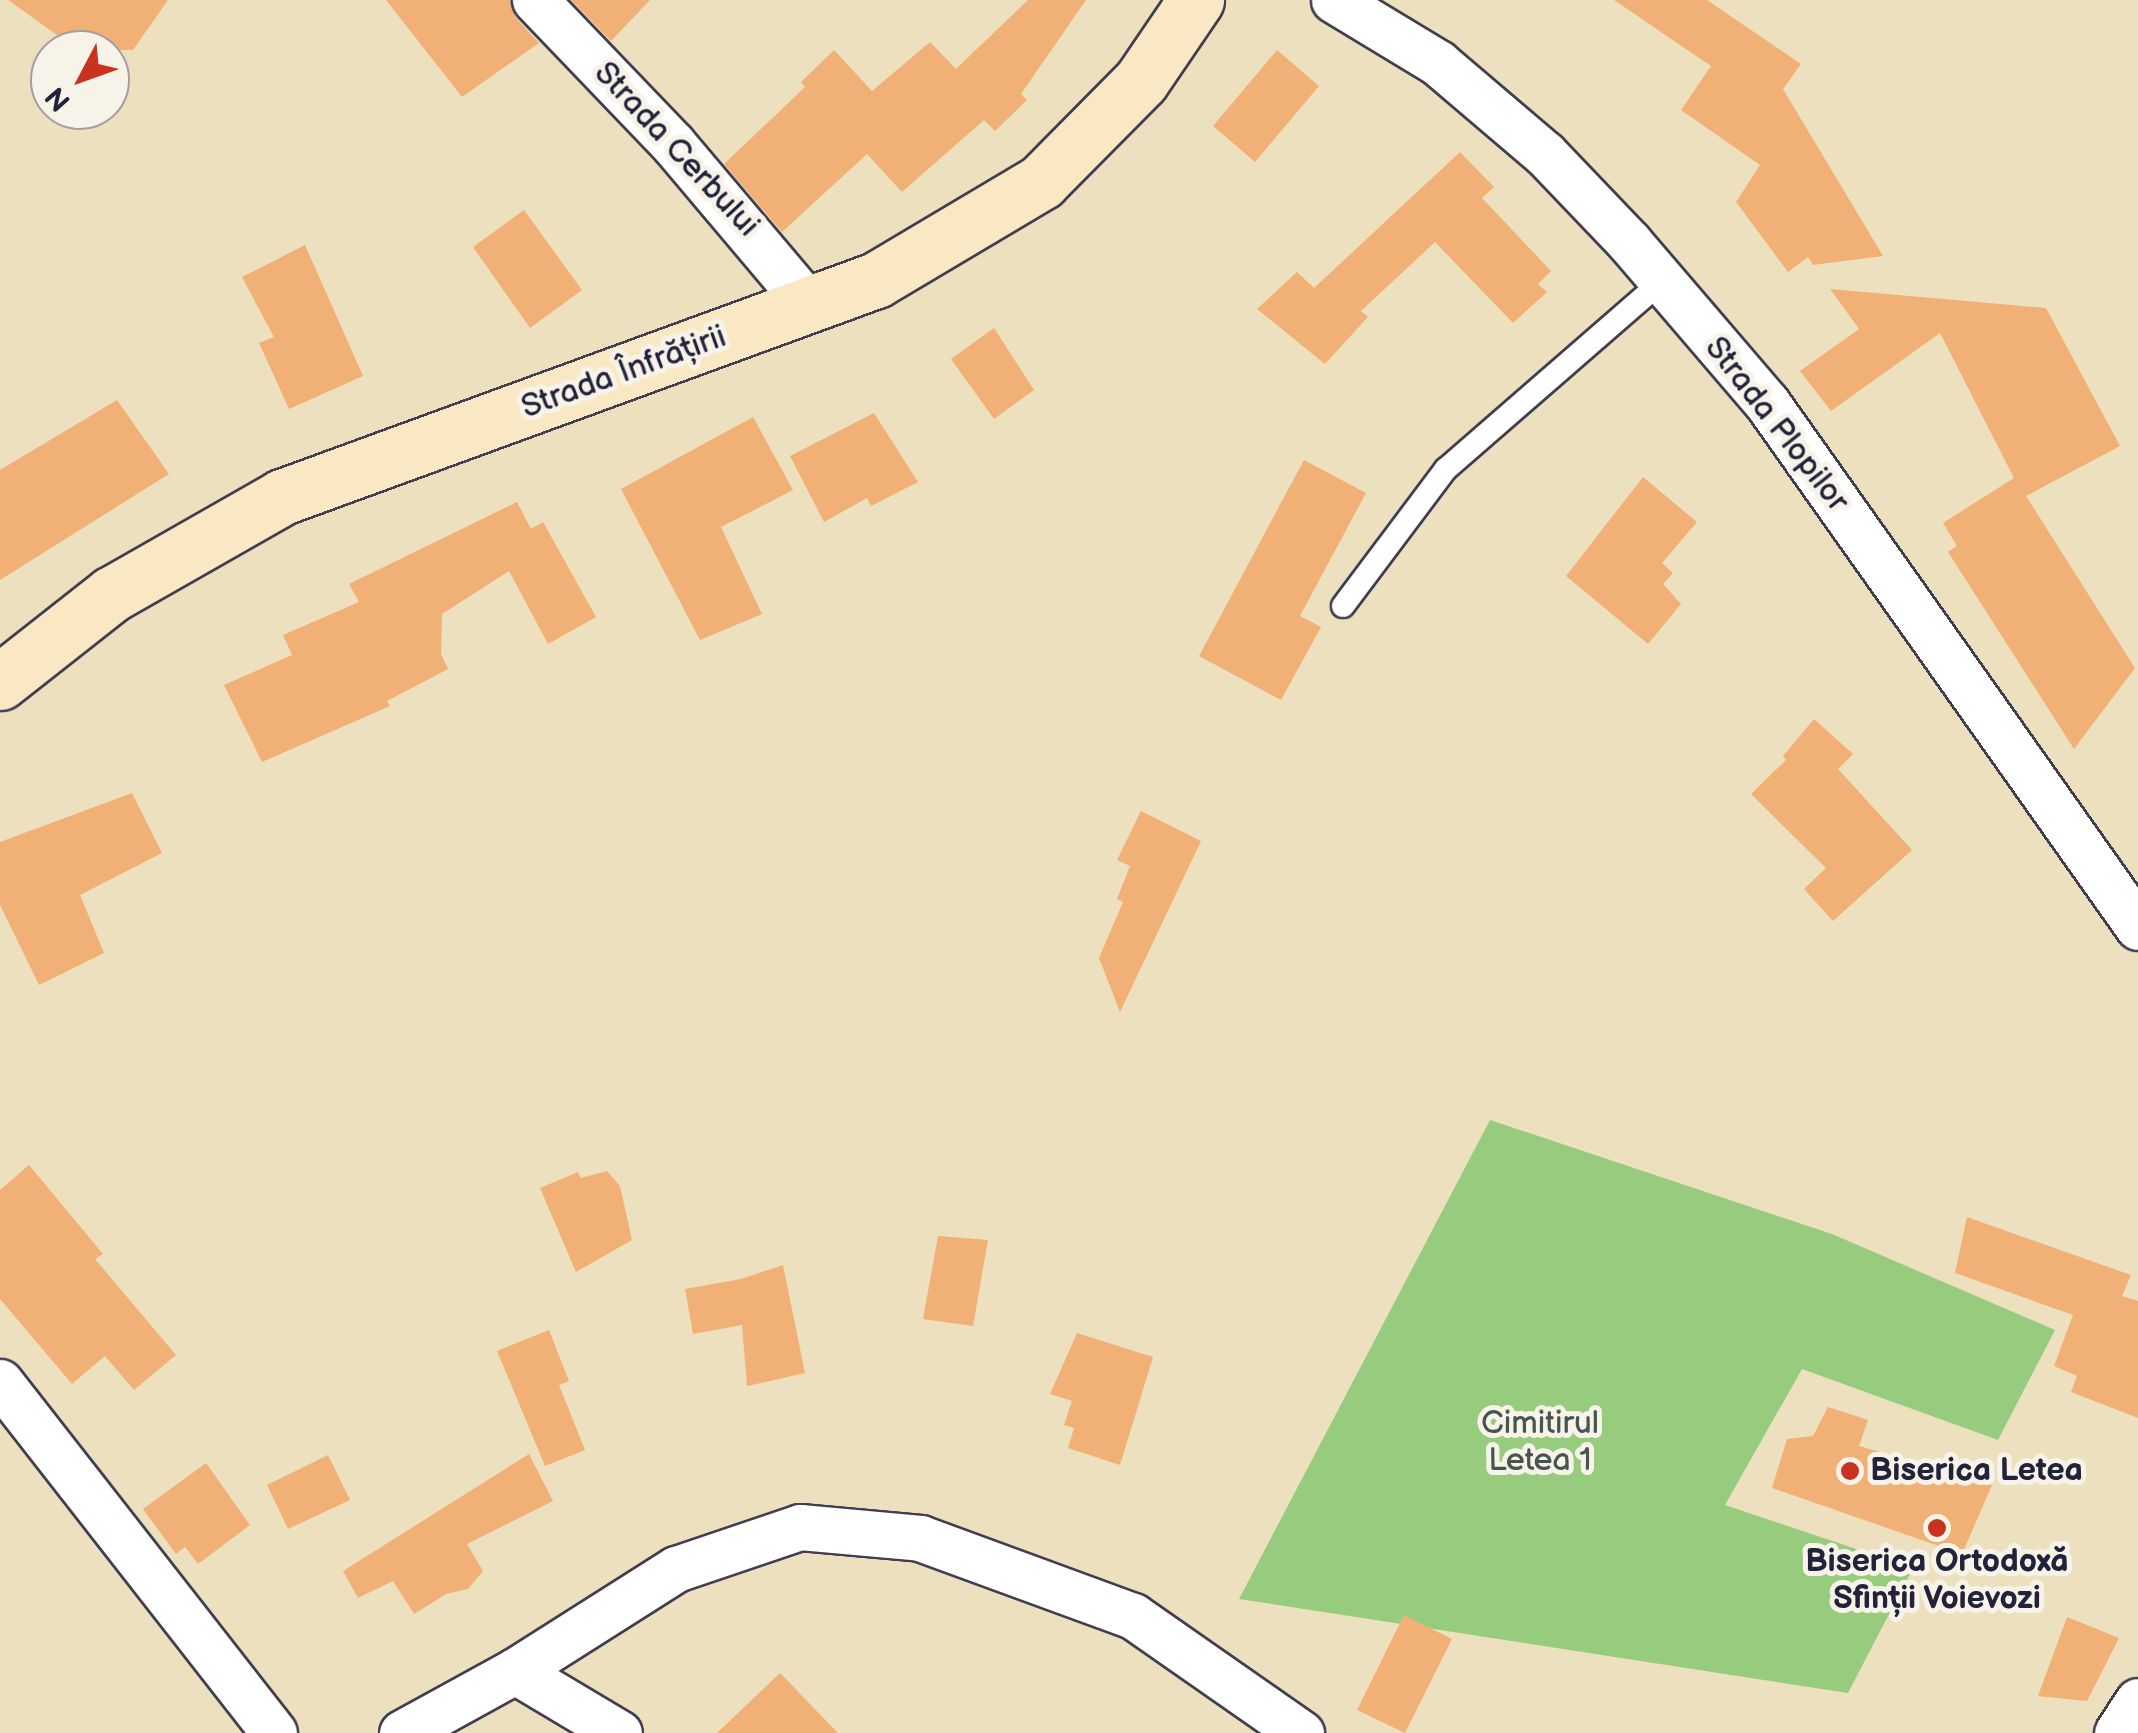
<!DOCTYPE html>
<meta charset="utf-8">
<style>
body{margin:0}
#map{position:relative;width:2138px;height:1733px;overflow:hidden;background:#ede0be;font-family:"Balsamiq Sans",sans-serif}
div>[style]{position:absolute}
.green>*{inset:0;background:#97cc7e}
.building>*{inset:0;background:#f1b075}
.roads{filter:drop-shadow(2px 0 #403e4f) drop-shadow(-2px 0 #403e4f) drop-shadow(0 2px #403e4f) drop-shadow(0 -2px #403e4f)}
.lane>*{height:22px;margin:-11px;padding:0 11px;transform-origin:11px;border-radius:11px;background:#fff}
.street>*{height:45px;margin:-22.5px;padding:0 22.5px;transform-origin:22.5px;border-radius:22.5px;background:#fff}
.secondary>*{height:55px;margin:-27.5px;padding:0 27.5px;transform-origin:27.5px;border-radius:27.5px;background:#fae7c3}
.dots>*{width:28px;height:28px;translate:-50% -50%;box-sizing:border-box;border:5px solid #f7f3e8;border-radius:50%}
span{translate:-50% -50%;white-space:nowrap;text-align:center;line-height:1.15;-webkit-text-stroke:10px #f7f3e8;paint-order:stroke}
.street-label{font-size:32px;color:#22223b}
.park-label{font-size:32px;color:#45554f}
.poi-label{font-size:32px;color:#22223b;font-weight:700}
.left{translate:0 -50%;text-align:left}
.north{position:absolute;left:30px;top:30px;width:100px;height:100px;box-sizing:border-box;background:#f7f3e8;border:2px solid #a29fa3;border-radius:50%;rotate:229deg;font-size:28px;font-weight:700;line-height:40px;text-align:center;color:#22223b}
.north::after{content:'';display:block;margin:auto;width:35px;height:45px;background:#c8321e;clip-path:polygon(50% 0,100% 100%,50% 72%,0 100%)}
</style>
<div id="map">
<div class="green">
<i style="clip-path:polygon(1490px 1120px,1832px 1234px,2055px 1330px,1998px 1440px,1802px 1369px,1725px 1505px,1913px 1568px,1848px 1693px,1239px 1599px)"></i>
</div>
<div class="building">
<i style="clip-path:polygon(8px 0,168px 0,133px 50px,78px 50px)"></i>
<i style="clip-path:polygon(386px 0,510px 0,515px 17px,539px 43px,462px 97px)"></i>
<i style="clip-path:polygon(571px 0,650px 0,611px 41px)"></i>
<i style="clip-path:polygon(1028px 0,1086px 0,1021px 94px,1027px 100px,995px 131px,984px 120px,902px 192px,867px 154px,782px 232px,724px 164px,805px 87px,801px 82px,834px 50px,872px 91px,930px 42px,956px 69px)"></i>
<i style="clip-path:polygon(1614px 0,1707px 0,1801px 64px,1783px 89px,1883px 256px,1813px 265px,1808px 257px,1788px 272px,1736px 202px,1760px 165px,1681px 110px,1711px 66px)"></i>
<i style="clip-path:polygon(1277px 50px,1319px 86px,1255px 162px,1213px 126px)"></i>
<i style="clip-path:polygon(1460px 152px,1494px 187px,1482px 198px,1551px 271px,1538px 284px,1547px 292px,1513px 323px,1435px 242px,1361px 311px,1368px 317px,1325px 364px,1257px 309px,1297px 272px,1314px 288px)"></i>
<i style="clip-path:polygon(524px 210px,582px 290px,530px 328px,473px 247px)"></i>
<i style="clip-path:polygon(305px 245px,363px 376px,289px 409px,259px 343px,274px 337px,242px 277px)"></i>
<i style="clip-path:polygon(1830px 289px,2046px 308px,2120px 446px,2026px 496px,2135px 668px,2074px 749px,1948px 552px,1957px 546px,1943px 523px,2014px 478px,1940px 333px,1831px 411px,1800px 371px,1859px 329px)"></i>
<i style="clip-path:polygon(994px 328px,1034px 390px,994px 419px,951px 359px)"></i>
<i style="clip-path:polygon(117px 400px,169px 474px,0 580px,0 470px)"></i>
<i style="clip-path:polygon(874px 413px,918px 482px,871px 506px,867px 498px,824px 522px,790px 456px)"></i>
<i style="clip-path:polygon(753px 417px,793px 490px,721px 527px,762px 614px,700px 640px,621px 489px)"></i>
<i style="clip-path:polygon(1304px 460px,1366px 493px,1300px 616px,1321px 627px,1281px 700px,1199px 656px)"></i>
<i style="clip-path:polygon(1643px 477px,1697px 522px,1662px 563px,1673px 573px,1663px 584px,1681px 604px,1648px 644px,1566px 576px)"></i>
<i style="clip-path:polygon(517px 502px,531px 529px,543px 522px,596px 617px,548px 644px,509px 571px,442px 614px,441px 654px,448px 669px,387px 701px,390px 706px,262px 762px,224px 685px,292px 655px,283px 635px,359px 602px,349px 584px)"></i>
<i style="clip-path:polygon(1814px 719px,1853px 754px,1838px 769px,1912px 850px,1833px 921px,1804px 889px,1826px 868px,1751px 794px,1786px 760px,1783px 756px)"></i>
<i style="clip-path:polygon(132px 793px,162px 853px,80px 895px,104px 953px,39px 985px,0 905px,0 842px)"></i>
<i style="clip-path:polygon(1141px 811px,1201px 841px,1120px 1012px,1099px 958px,1123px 902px,1117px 899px,1130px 866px,1117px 860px)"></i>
<i style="clip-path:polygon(29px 1165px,103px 1254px,95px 1259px,176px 1355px,134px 1390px,105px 1356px,72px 1384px,0 1299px,0 1190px)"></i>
<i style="clip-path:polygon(607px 1171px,620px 1186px,632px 1240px,576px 1272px,540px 1188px,578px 1172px,581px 1178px)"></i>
<i style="clip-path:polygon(1967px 1217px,2131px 1275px,2122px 1296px,2138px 1301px,2138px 1418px,2071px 1392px,2077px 1376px,2054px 1366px,2073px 1315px,1955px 1273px)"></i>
<i style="clip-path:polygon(938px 1236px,988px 1240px,973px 1326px,923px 1319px)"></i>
<i style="clip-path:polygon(783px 1265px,805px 1373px,747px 1386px,742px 1325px,693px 1334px,685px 1289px,741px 1279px)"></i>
<i style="clip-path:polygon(549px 1330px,569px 1381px,559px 1385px,585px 1450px,545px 1466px,497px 1351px)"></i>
<i style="clip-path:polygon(1077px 1333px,1153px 1357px,1120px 1465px,1068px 1448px,1074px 1428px,1064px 1425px,1072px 1401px,1050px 1394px)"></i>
<i style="clip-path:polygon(1828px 1407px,1868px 1420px,1859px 1446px,1992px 1485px,1962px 1554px,1772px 1488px,1787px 1439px,1813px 1436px)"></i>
<i style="clip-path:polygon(529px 1454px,553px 1501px,467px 1544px,483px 1571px,468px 1589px,446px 1594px,414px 1614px,393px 1581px,358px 1598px,343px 1571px)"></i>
<i style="clip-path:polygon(328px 1455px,350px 1500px,288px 1529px,267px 1485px)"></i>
<i style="clip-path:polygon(206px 1463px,250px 1525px,198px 1564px,185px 1547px,176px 1554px,143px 1509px)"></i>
<i style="clip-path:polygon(1404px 1615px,1452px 1639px,1405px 1733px,1357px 1710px)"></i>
<i style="clip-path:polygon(2067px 1617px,2119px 1638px,2087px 1701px,2038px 1696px)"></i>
<i style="clip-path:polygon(780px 1673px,838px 1733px,717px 1733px)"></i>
</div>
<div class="roads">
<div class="lane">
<i style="left:1343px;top:606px;width:171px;rotate:-53.1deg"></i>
<i style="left:1446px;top:469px;width:285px;rotate:-41deg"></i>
</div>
<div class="street">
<i style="left:535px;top:0;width:199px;rotate:46.2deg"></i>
<i style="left:673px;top:144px;width:212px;rotate:49.8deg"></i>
<i style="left:1334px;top:0;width:122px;rotate:31.2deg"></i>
<i style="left:1438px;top:63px;width:140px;rotate:40.4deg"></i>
<i style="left:1545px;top:154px;width:122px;rotate:46.3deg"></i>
<i style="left:1629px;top:242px;width:212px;rotate:49.4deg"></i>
<i style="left:1767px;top:403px;width:642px;rotate:54.7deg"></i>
<i style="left:0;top:1382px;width:445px;rotate:52deg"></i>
<i style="left:515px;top:1671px;width:121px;rotate:30.8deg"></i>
<i style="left:402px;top:1733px;width:129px;rotate:-28.8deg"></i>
<i style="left:515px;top:1671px;width:191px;rotate:-32.4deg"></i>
<i style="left:676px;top:1569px;width:131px;rotate:-18.7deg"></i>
<i style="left:800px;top:1527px;width:121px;rotate:5.2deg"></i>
<i style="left:920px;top:1538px;width:227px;rotate:20.1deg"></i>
<i style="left:1133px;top:1616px;width:205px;rotate:34.9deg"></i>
<i style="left:2117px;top:1733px;width:38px;rotate:-57deg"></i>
</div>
<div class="secondary">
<i style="left:0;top:682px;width:142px;rotate:-38.2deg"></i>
<i style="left:112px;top:594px;width:196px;rotate:-29.7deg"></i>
<i style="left:282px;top:497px;width:632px;rotate:-20.07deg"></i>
<i style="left:876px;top:280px;width:192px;rotate:-30.7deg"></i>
<i style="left:1041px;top:182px;width:142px;rotate:-45.3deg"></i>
<i style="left:1141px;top:81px;width:98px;rotate:-55.8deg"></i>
</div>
</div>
<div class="dots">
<i style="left:1850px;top:1471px;background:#c8321e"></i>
<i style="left:1937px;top:1528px;background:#c8321e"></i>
</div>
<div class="street-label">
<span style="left:676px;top:150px;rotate:47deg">Strada Cerbului</span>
<span style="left:624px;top:373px;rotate:-20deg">Strada Înfrățirii</span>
<span style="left:1776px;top:425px;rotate:52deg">Strada Plopilor</span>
</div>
<div class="park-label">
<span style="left:1540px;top:1443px">Cimitirul<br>Letea 1</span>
</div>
<div class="poi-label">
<span class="left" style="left:1870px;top:1471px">Biserica Letea</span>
<span style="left:1937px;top:1581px">Biserica Ortodoxă<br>Sfinții Voievozi</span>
</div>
<div class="north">N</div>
</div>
